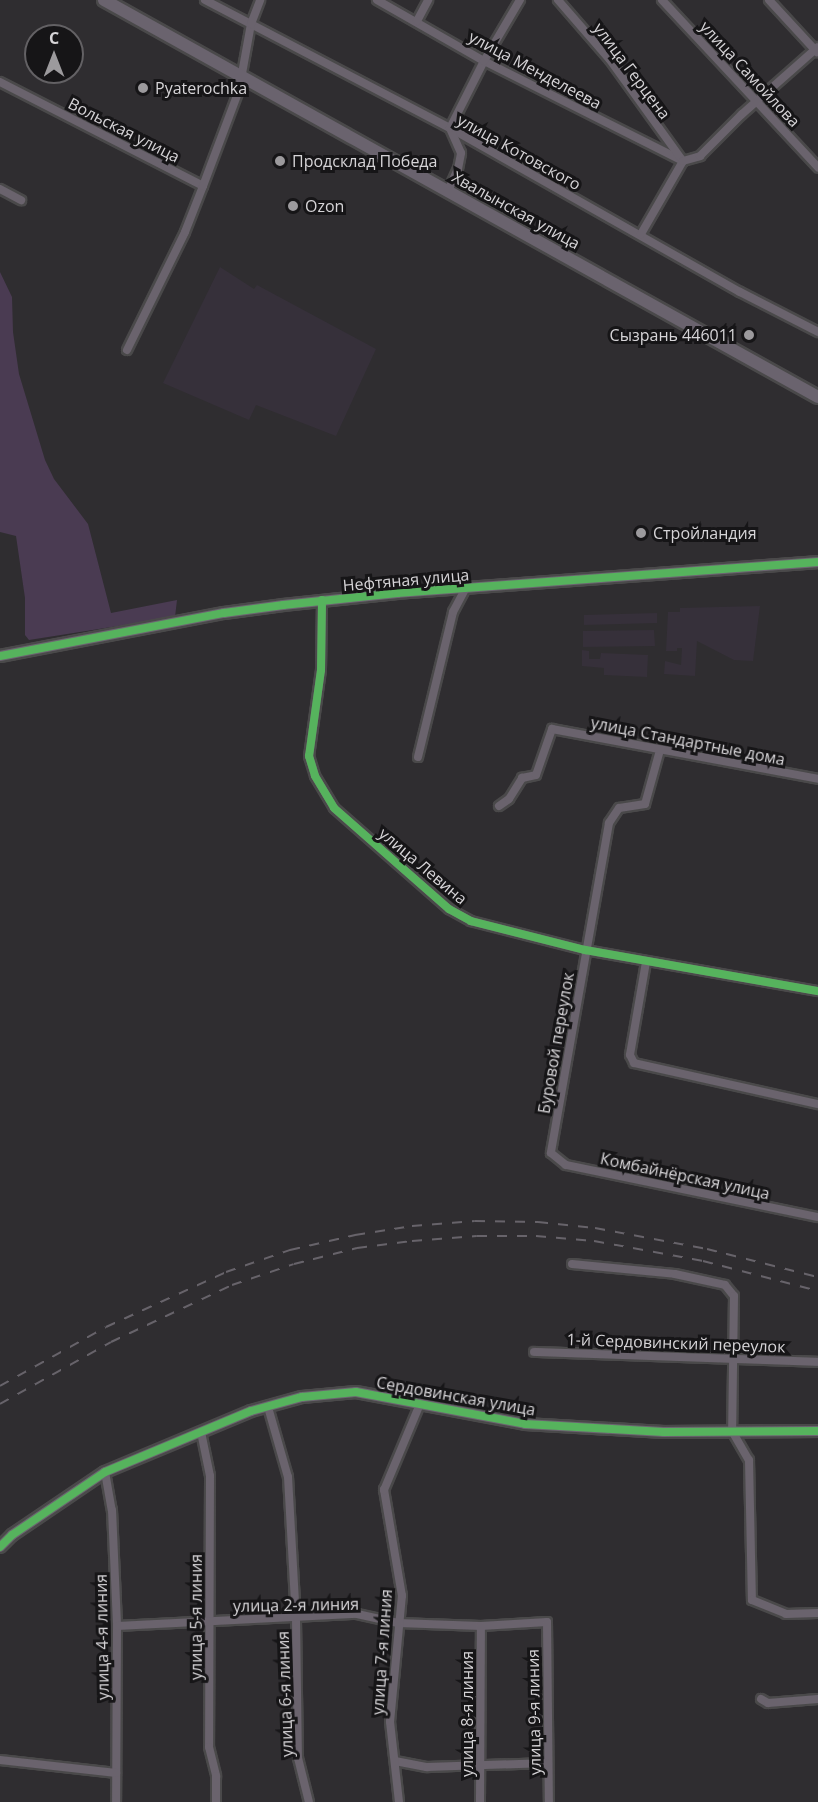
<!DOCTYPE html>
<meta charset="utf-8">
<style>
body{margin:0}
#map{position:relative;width:818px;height:1802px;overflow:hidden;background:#2f2d30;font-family:"Open Sans",sans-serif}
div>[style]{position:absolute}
.built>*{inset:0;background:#36303a}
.green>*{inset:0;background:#4a3b52}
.roads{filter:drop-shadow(2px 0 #4a494a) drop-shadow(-2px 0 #4a494a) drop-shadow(0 2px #4a494a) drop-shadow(0 -2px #4a494a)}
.street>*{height:8px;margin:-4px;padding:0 4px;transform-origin:4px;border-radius:4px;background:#6a636d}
.secondary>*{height:10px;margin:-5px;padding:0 5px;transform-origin:5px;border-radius:5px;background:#6c6471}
.primary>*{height:12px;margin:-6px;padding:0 6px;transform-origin:6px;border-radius:6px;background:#6a636e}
.rail>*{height:2px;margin-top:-1px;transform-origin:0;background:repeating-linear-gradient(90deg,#67636a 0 10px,transparent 0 20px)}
.cycleway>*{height:8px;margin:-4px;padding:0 4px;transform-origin:4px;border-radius:4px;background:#56b35d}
.dots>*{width:16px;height:16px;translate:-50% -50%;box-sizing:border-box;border:3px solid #161517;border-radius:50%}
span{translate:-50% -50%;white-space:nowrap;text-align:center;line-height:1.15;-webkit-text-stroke:6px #161517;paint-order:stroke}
.street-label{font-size:16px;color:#d6d4d7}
.poi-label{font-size:16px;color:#d6d4d7}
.left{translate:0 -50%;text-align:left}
.right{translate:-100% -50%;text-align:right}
.north{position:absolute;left:24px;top:24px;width:60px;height:60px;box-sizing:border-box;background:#161517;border:2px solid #636164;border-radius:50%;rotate:0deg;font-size:16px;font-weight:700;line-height:24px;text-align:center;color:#d6d4d7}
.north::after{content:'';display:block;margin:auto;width:21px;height:27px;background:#9c9a9d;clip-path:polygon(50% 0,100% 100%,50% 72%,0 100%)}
</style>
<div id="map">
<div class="built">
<i style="clip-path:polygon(220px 267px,254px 289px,257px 285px,376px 349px,336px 436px,256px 405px,249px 420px,163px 383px)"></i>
<i style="clip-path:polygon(760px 606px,753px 661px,734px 660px,697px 641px,695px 676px,664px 674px,665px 661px,681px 665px,682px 648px,677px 648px,677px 651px,666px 651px,668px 612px,680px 612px,680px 608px)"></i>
<i style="clip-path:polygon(657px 613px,657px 623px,584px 625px,584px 615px)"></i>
<i style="clip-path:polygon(654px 630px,655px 646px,583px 647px,583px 631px)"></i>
<i style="clip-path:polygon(582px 650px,589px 651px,589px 659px,600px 659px,601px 653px,648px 655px,647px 677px,604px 675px,604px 668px,582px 666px)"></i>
</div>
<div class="green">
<i style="clip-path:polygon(0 272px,12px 297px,13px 332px,19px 374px,45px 460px,54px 479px,88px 524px,111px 613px,177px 600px,175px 617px,29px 640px,25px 635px,25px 598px,16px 536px,0 532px)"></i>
</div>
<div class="roads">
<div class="street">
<i style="left:205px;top:0;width:276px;rotate:27.6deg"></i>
<i style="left:450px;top:128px;width:333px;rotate:29.5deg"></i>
<i style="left:740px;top:292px;width:88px;rotate:27.1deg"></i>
<i style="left:377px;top:0;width:123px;rotate:29.7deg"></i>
<i style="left:484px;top:61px;width:223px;rotate:26.7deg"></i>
<i style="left:558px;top:0;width:79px;rotate:49.1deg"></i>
<i style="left:610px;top:60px;width:123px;rotate:54.2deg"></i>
<i style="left:662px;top:0;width:229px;rotate:47deg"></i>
<i style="left:769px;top:0;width:71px;rotate:47.3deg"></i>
<i style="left:417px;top:21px;width:24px;rotate:-62deg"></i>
<i style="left:0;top:82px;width:228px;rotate:27.1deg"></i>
<i style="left:0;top:189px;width:24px;rotate:28deg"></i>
<i style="left:448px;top:191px;width:24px;rotate:-66deg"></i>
<i style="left:458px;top:169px;width:16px;rotate:-79deg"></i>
<i style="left:461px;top:153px;width:27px;rotate:-114deg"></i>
<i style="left:450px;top:128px;width:75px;rotate:-63.1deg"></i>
<i style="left:484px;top:61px;width:71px;rotate:-59.5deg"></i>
<i style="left:641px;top:234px;width:84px;rotate:-60.1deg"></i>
<i style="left:683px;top:161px;width:18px;rotate:-16deg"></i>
<i style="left:700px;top:156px;width:59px;rotate:-45deg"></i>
<i style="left:742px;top:114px;width:101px;rotate:-41.4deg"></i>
<i style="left:127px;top:350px;width:131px;rotate:-63.8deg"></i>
<i style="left:185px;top:232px;width:49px;rotate:-68.6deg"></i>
<i style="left:203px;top:186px;width:103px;rotate:-69.4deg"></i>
<i style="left:239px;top:90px;width:67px;rotate:-79.7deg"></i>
<i style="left:251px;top:24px;width:26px;rotate:-69deg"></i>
<i style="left:322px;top:600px;width:70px;rotate:90.8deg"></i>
<i style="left:321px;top:670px;width:87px;rotate:97.9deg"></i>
<i style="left:309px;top:756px;width:21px;rotate:73deg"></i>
<i style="left:315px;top:776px;width:37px;rotate:59deg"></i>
<i style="left:334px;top:808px;width:153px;rotate:41.3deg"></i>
<i style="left:449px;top:909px;width:25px;rotate:29deg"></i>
<i style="left:471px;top:921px;width:118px;rotate:14.3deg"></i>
<i style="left:585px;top:950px;width:237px;rotate:10deg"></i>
<i style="left:660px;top:750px;width:56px;rotate:105.5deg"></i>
<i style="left:645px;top:804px;width:26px;rotate:171deg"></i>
<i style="left:619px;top:808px;width:18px;rotate:124deg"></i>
<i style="left:609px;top:823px;width:335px;rotate:100deg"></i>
<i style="left:551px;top:1153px;width:19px;rotate:39deg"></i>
<i style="left:566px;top:1165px;width:257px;rotate:11.7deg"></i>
<i style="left:418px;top:757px;width:149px;rotate:-76.4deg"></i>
<i style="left:453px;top:612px;width:27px;rotate:-62deg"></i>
<i style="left:499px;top:806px;width:12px;rotate:-35deg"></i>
<i style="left:509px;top:799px;width:25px;rotate:-58deg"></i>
<i style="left:522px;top:778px;width:14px;rotate:-12deg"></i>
<i style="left:536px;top:775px;width:49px;rotate:-70.8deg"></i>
<i style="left:552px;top:729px;width:271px;rotate:10.6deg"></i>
<i style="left:646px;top:962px;width:94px;rotate:99.8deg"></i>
<i style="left:630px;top:1055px;width:9px;rotate:63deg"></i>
<i style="left:634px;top:1063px;width:189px;rotate:12.6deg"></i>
<i style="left:572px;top:1264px;width:103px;rotate:5.5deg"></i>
<i style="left:675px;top:1274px;width:51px;rotate:12.4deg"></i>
<i style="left:725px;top:1285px;width:14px;rotate:51deg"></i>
<i style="left:734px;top:1296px;width:135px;rotate:90.8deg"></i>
<i style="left:732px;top:1431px;width:34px;rotate:60deg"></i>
<i style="left:749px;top:1460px;width:140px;rotate:88.8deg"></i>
<i style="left:752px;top:1600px;width:37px;rotate:22deg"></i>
<i style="left:786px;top:1614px;width:32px;rotate:-2deg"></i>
<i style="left:534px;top:1352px;width:284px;rotate:2deg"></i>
<i style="left:268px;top:1407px;width:73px;rotate:74.1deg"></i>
<i style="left:288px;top:1477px;width:142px;rotate:86.8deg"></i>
<i style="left:296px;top:1619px;width:139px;rotate:89.2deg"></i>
<i style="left:298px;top:1758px;width:45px;rotate:76deg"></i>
<i style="left:201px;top:1432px;width:45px;rotate:78.4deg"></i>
<i style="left:210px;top:1476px;width:271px;rotate:90.2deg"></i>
<i style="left:209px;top:1747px;width:30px;rotate:76deg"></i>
<i style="left:216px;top:1776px;width:26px;rotate:90deg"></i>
<i style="left:105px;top:1472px;width:39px;rotate:80deg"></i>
<i style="left:112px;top:1510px;width:116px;rotate:87.5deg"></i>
<i style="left:117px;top:1626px;width:176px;rotate:90.3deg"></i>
<i style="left:117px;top:1626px;width:240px;rotate:-2.9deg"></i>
<i style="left:357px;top:1614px;width:42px;rotate:12.4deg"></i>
<i style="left:398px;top:1623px;width:83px;rotate:2.1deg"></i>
<i style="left:481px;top:1626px;width:66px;rotate:-3.5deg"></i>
<i style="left:547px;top:1622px;width:180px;rotate:89.4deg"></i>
<i style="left:761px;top:1699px;width:8px;rotate:30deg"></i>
<i style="left:768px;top:1703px;width:50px;rotate:-4.6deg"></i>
<i style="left:0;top:1760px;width:117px;rotate:6.4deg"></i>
<i style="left:395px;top:1761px;width:33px;rotate:11deg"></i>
<i style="left:427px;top:1767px;width:121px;rotate:-1.9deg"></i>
<i style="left:399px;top:1802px;width:81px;rotate:-96.4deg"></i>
<i style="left:390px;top:1722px;width:127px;rotate:-84.6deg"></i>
<i style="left:402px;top:1596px;width:108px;rotate:-99.6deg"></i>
<i style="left:384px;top:1490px;width:93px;rotate:-67.3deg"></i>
<i style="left:480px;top:1802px;width:176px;rotate:-89.7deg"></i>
</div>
<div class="secondary">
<i style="left:0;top:656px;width:228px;rotate:-10.9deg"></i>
<i style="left:224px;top:613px;width:60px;rotate:-7.7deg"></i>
<i style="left:283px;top:605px;width:115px;rotate:-6deg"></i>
<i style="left:397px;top:593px;width:422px;rotate:-4.2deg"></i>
<i style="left:0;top:1547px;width:17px;rotate:-45deg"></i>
<i style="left:12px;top:1535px;width:112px;rotate:-34.1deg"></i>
<i style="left:105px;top:1472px;width:158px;rotate:-22.7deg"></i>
<i style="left:251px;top:1411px;width:53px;rotate:-15.4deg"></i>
<i style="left:302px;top:1397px;width:54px;rotate:-5.3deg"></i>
<i style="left:356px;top:1392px;width:172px;rotate:10.7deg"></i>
<i style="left:525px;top:1424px;width:139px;rotate:3.3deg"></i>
<i style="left:664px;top:1432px;width:154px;rotate:-0.4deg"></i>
</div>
<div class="primary">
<i style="left:104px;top:0;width:817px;rotate:29.08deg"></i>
</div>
</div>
<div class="rail">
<i style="left:0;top:1386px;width:121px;rotate:-29.1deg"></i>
<i style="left:106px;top:1327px;width:132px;rotate:-24.6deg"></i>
<i style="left:226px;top:1272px;width:68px;rotate:-19deg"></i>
<i style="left:290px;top:1250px;width:67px;rotate:-13deg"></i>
<i style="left:355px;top:1235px;width:58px;rotate:-9deg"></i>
<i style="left:412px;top:1226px;width:63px;rotate:-4.5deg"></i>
<i style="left:475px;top:1221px;width:63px;rotate:0.9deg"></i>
<i style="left:538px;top:1222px;width:57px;rotate:6deg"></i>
<i style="left:595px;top:1228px;width:114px;rotate:10.6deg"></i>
<i style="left:707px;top:1249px;width:114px;rotate:14.2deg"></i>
<i style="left:0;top:1404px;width:127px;rotate:-29.2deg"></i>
<i style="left:111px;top:1342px;width:134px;rotate:-25.2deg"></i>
<i style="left:232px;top:1285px;width:65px;rotate:-18.7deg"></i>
<i style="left:294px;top:1264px;width:65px;rotate:-14.3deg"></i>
<i style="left:357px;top:1248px;width:55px;rotate:-7.3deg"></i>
<i style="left:412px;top:1241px;width:65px;rotate:-4.4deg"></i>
<i style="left:477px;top:1236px;width:59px"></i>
<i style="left:536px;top:1236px;width:58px;rotate:4.9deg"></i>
<i style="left:594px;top:1241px;width:111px;rotate:10.4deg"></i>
<i style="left:703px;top:1261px;width:119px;rotate:14.6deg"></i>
</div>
<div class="cycleway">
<i style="left:322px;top:600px;width:70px;rotate:90.8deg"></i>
<i style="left:321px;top:670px;width:87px;rotate:97.9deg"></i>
<i style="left:309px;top:756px;width:21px;rotate:73deg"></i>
<i style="left:315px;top:776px;width:37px;rotate:59deg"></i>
<i style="left:334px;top:808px;width:153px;rotate:41.3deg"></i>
<i style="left:449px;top:909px;width:25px;rotate:29deg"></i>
<i style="left:471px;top:921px;width:118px;rotate:14.3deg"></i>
<i style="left:585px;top:950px;width:237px;rotate:10deg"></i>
<i style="left:0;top:656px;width:228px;rotate:-10.9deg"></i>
<i style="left:224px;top:613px;width:60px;rotate:-7.7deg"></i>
<i style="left:283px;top:605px;width:115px;rotate:-6deg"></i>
<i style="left:397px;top:593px;width:422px;rotate:-4.2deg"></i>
<i style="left:0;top:1547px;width:17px;rotate:-45deg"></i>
<i style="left:12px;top:1535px;width:112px;rotate:-34.1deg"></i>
<i style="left:105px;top:1472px;width:158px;rotate:-22.7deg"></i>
<i style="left:251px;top:1411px;width:53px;rotate:-15.4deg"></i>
<i style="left:302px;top:1397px;width:54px;rotate:-5.3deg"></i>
<i style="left:356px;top:1392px;width:172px;rotate:10.7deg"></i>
<i style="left:525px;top:1424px;width:139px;rotate:3.3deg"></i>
<i style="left:664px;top:1432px;width:154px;rotate:-0.4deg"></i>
</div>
<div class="dots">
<i style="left:143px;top:88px;background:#9c9a9d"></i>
<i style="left:280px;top:161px;background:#9c9a9d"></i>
<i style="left:293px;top:206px;background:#9c9a9d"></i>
<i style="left:749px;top:335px;background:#9c9a9d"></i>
<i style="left:641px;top:533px;background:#9c9a9d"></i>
</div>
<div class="street-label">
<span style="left:535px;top:70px;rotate:28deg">улица Менделеева</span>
<span style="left:632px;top:71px;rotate:53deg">улица Герцена</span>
<span style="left:750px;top:74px;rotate:47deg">улица Самойлова</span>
<span style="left:124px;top:130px;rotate:27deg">Вольская улица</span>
<span style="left:519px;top:152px;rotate:29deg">улица Котовского</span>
<span style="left:516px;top:210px;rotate:29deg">Хвалынская улица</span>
<span style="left:406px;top:580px;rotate:-5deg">Нефтяная улица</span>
<span style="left:688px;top:741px;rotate:11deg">улица Стандартные дома</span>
<span style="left:423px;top:866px;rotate:40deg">улица Левина</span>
<span style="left:556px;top:1043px;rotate:-80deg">Буровой переулок</span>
<span style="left:685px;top:1176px;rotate:12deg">Комбайнёрская улица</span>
<span style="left:676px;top:1343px;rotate:2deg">1-й Сердовинский переулок</span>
<span style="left:456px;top:1396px;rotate:10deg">Сердовинская улица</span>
<span style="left:296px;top:1605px;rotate:-1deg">улица 2-я линия</span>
<span style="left:196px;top:1617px;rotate:-90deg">улица 5-я линия</span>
<span style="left:102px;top:1637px;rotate:-91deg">улица 4-я линия</span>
<span style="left:382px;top:1652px;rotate:-86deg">улица 7-я линия</span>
<span style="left:285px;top:1694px;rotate:-92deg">улица 6-я линия</span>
<span style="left:534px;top:1712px;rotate:-91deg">улица 9-я линия</span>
<span style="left:467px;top:1714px;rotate:-90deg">улица 8-я линия</span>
</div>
<div class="poi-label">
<span class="left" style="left:155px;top:88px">Pyaterochka</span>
<span class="left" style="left:292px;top:161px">Продсклад Победа</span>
<span class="left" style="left:305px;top:206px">Ozon</span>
<span class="right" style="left:737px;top:335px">Сызрань 446011</span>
<span class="left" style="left:653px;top:533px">Стройландия</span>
</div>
<div class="north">С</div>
</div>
